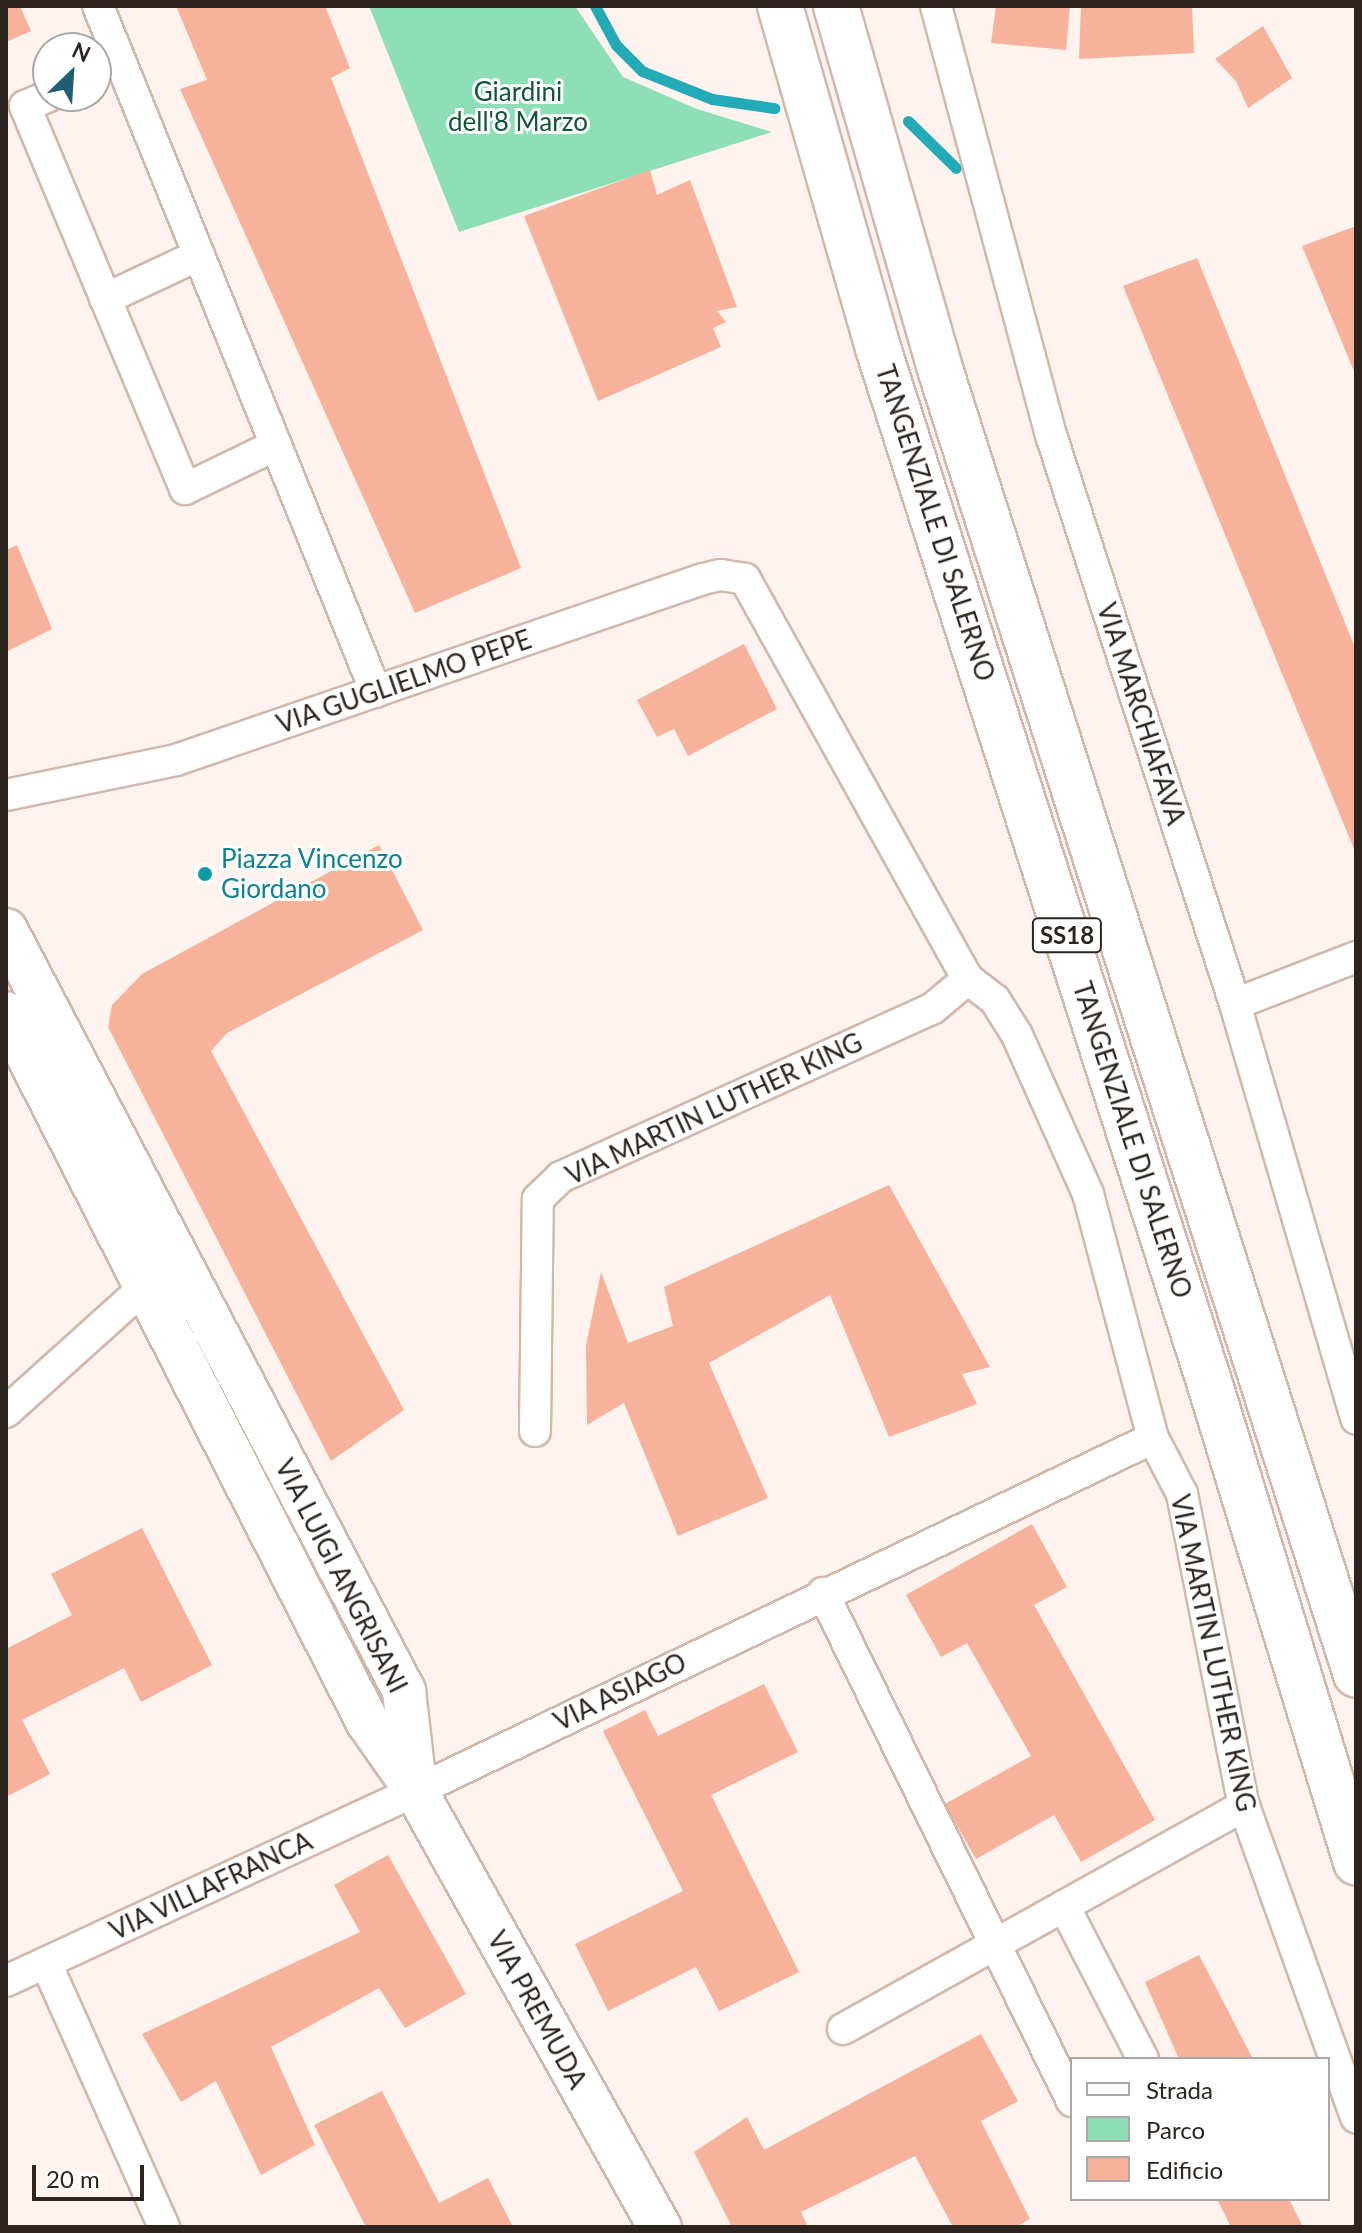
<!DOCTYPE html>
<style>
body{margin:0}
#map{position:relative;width:1362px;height:2233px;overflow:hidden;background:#fef3ee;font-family:Lato,sans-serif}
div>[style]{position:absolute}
.green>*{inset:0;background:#8edfb5}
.stream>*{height:11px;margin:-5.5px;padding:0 5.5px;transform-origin:5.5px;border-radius:5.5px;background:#23aab7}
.building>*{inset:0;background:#f7b29b}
.roads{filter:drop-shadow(2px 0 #d1b8ab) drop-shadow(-2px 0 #d1b8ab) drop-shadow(0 2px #d1b8ab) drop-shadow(0 -2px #d1b8ab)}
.street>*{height:30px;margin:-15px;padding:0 15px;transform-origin:15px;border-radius:15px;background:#fff}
.secondary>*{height:42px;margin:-21px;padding:0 21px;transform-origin:21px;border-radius:21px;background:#fff}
.highway>*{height:44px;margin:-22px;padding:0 22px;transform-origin:22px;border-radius:22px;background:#fff}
.dots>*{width:22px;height:22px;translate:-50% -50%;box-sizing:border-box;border:4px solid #fff;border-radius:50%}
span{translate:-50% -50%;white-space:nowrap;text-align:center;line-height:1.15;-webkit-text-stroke:6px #fff;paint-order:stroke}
.shield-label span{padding:2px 6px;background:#fff;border:2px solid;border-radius:6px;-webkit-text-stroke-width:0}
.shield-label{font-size:24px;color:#2d241f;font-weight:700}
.park-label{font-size:26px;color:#10573a}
.street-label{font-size:26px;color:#2d241f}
.culture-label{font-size:26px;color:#0d838f}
.left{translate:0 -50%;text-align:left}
.frame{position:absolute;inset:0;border:8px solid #2d241f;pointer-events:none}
.legend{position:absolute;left:1070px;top:2057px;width:260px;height:144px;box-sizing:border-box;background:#fff;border:2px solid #aba7a5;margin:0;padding:10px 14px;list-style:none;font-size:24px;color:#2d241f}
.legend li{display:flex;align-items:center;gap:16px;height:40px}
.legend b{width:40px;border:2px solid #aba7a5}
.north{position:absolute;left:32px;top:32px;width:80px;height:80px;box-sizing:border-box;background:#fff;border:2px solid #aba7a5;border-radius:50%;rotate:25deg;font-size:22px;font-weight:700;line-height:32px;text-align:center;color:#2d241f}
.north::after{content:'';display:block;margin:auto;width:28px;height:36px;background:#215e75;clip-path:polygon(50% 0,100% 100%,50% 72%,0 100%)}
.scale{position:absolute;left:32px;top:2165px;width:112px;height:36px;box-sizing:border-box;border:4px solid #2d241f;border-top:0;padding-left:10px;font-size:24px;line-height:28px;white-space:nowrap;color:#2d241f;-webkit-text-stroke:6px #fff;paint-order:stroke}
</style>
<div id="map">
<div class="green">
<i style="clip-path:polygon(369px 6px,575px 6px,623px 77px,697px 109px,772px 132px,459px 232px)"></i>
</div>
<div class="stream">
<i style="left:595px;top:6px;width:44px;rotate:61.7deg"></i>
<i style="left:616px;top:45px;width:37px;rotate:45deg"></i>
<i style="left:642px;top:71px;width:75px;rotate:21.8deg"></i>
<i style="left:712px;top:99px;width:63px;rotate:8.3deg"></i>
<i style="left:908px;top:121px;width:67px;rotate:44.4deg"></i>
</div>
<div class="building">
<i style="clip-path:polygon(6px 6px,20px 6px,31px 31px,6px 42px)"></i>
<i style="clip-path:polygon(176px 6px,325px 6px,350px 68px,331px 78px,521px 568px,415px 613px,180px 89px,207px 80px)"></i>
<i style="clip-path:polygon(996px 6px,1070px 6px,1066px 50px,991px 43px)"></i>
<i style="clip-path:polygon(1081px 6px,1192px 6px,1194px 53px,1079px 59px)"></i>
<i style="clip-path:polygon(1263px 26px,1292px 78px,1248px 108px,1236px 81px,1215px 59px)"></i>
<i style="clip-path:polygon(650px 170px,657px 195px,690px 180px,737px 307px,717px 311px,726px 322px,713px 328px,721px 347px,598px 401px,524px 216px)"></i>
<i style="clip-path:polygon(1356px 226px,1356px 376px,1302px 246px)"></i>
<i style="clip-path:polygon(1197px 258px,1356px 650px,1356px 854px,1123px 286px)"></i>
<i style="clip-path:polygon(17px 545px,52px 629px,6px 652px,6px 550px)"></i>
<i style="clip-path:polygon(744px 644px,777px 709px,688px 756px,674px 729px,657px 737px,637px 700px)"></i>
<i style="clip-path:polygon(379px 845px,423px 930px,227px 1033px,211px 1051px,404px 1410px,331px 1461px,108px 1027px,112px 1005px,142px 974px)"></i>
<i style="clip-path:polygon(889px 1185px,990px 1367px,962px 1374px,977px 1404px,889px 1437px,830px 1295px,709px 1363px,768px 1498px,678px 1536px,624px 1403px,587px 1425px,586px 1346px,601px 1272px,628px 1343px,673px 1326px,664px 1287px)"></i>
<i style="clip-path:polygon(1032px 1524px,1067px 1587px,1034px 1605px,1155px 1820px,1081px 1862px,1054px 1815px,976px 1859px,945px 1804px,1031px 1756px,967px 1643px,941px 1657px,906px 1595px)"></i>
<i style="clip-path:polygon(142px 1528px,212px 1665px,141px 1702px,124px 1668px,22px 1720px,50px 1774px,6px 1797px,6px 1649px,72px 1615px,51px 1574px)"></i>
<i style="clip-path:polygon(764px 1684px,798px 1752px,711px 1795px,799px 1972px,719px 2011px,696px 1967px,608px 2011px,575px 1944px,683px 1891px,603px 1731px,645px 1710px,658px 1736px)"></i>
<i style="clip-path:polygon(388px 1855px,466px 1994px,405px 2028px,379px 1988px,271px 2047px,315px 2145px,261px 2175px,216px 2081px,181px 2102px,142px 2034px,360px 1932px,334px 1885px)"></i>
<i style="clip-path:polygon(1199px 1955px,1253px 2059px,1179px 2059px,1145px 1982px)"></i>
<i style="clip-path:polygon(981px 2034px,1018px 2101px,981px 2121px,1030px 2219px,1016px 2227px,953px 2227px,915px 2156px,801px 2212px,808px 2227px,732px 2227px,694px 2152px,747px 2117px,764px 2150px)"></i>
<i style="clip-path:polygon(382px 2091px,439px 2203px,488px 2178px,513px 2227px,366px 2227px,314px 2125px)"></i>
<i style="clip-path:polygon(1217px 2199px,1289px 2199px,1303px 2227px,1231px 2227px)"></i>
</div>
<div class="roads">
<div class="street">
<i style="left:98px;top:6px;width:740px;rotate:67.94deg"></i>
<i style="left:936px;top:6px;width:447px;rotate:75deg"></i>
<i style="left:1052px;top:438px;width:595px;rotate:72.08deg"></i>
<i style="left:1235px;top:1004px;width:432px;rotate:73.7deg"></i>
<i style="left:49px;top:96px;width:26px;rotate:157deg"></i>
<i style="left:25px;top:106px;width:415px;rotate:67.3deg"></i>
<i style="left:185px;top:489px;width:101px;rotate:-25.8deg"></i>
<i style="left:105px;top:299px;width:104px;rotate:-25.1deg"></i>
<i style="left:6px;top:795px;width:174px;rotate:-11.6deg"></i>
<i style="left:176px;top:760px;width:557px;rotate:-18.96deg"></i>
<i style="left:703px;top:579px;width:18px;rotate:-13deg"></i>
<i style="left:721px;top:575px;width:24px;rotate:9deg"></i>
<i style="left:745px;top:579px;width:458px;rotate:60.9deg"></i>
<i style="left:968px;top:979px;width:34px;rotate:38deg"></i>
<i style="left:995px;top:1000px;width:41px;rotate:57.8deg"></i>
<i style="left:1017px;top:1035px;width:174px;rotate:65.9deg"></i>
<i style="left:1088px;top:1194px;width:253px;rotate:75.1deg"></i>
<i style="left:1153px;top:1438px;width:63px;rotate:62.6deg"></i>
<i style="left:1182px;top:1494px;width:318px;rotate:78.8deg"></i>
<i style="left:1244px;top:1806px;width:331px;rotate:70.2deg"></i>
<i style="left:1235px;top:1004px;width:130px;rotate:-21.2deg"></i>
<i style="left:6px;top:1412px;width:191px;rotate:-42deg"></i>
<i style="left:535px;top:1431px;width:232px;rotate:-89.3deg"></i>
<i style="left:538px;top:1199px;width:32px;rotate:-44deg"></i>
<i style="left:561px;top:1177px;width:407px;rotate:-24.4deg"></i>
<i style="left:932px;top:1009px;width:47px;rotate:-39.8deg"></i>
<i style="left:823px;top:1593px;width:566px;rotate:63.89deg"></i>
<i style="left:1064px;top:1906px;width:172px;rotate:62.7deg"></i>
<i style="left:46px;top:1963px;width:289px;rotate:65.9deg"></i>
<i style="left:6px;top:1981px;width:452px;rotate:-24.9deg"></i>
<i style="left:416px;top:1791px;width:817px;rotate:-25.59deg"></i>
<i style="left:843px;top:2029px;width:459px;rotate:-29.1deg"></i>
</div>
<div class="secondary">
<i style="left:6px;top:930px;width:859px;rotate:62.39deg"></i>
<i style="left:404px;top:1691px;width:96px;rotate:83.4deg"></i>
<i style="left:6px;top:1013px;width:795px;rotate:62.98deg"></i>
<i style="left:367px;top:1721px;width:85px;rotate:55deg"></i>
<i style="left:416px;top:1791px;width:500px;rotate:60.8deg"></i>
</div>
<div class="highway">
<i style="left:780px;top:6px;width:356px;rotate:74deg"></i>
<i style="left:878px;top:348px;width:1095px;rotate:72.24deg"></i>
<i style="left:1212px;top:1391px;width:493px;rotate:73deg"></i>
<i style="left:836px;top:6px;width:381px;rotate:74deg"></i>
<i style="left:941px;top:372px;width:1367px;rotate:72.33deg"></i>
</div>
</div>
<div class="dots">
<i style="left:205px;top:874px;background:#0f9aa8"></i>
</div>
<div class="shield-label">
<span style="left:1067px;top:935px">SS18</span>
</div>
<div class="park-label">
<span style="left:518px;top:107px">Giardini<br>dell'8 Marzo</span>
</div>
<div class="street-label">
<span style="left:935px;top:523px;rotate:72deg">TANGENZIALE DI SALERNO</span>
<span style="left:404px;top:682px;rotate:-19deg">VIA GUGLIELMO PEPE</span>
<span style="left:1141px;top:714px;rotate:72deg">VIA MARCHIAFAVA</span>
<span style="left:714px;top:1109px;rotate:-25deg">VIA MARTIN LUTHER KING</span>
<span style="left:1132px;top:1140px;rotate:72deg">TANGENZIALE DI SALERNO</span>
<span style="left:341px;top:1576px;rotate:63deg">VIA LUIGI ANGRISANI</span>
<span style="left:1213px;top:1653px;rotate:78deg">VIA MARTIN LUTHER KING</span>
<span style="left:620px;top:1692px;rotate:-26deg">VIA ASIAGO</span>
<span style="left:211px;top:1886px;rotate:-25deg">VIA VILLAFRANCA</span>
<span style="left:537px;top:2010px;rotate:61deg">VIA PREMUDA</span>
</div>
<div class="culture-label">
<span class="left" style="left:221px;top:874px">Piazza Vincenzo<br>Giordano</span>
</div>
<div class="frame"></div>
<ul class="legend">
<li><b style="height:10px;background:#fff"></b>Strada</li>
<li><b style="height:22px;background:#8edfb5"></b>Parco</li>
<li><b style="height:22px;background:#f7b29b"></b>Edificio</li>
</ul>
<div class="north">N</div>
<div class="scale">20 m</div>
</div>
